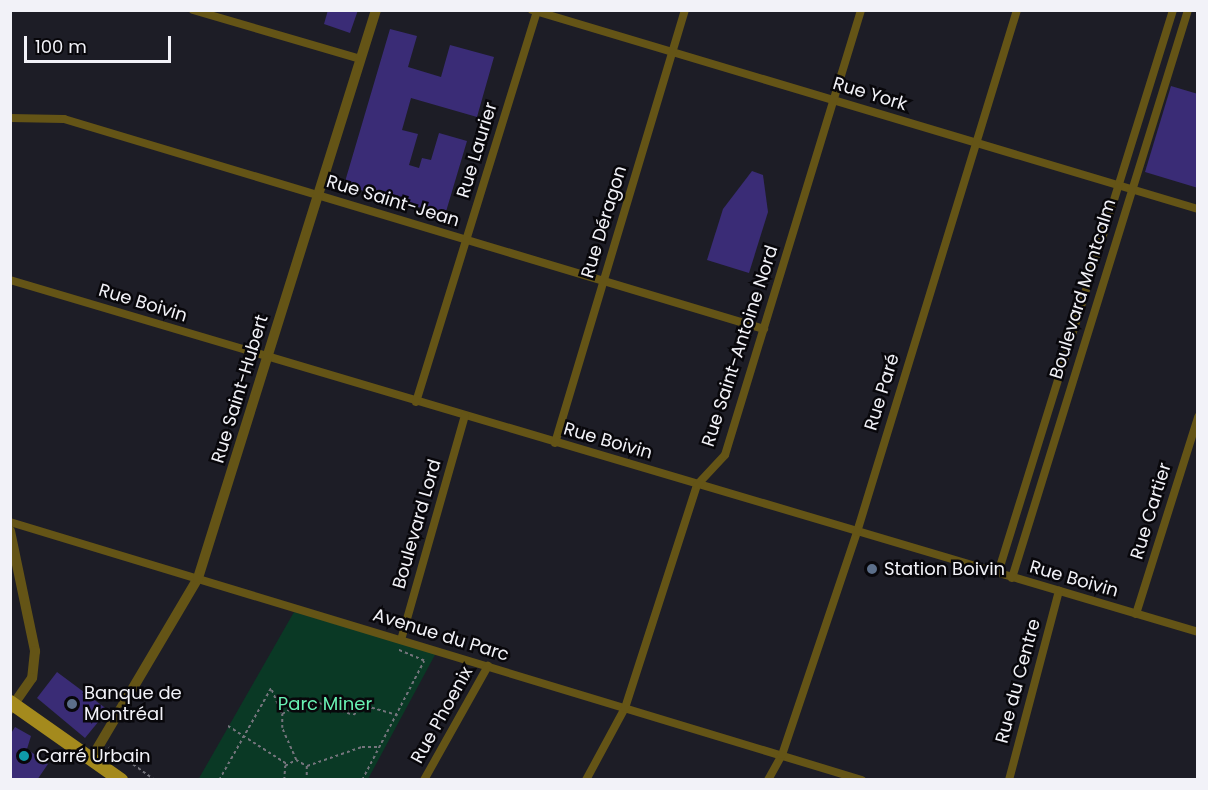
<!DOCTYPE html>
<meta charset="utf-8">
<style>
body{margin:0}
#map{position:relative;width:1208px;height:790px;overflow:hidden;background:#1d1d26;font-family:Poppins,sans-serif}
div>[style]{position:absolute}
.green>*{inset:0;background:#0a3925}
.building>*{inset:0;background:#3a2c76}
.path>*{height:1.5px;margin-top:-0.75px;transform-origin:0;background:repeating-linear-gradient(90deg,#74747c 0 3px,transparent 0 6px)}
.minor>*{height:8px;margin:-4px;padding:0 4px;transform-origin:4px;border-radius:4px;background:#645416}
.tertiary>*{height:10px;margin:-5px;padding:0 5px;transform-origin:5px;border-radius:5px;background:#645416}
.primary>*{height:14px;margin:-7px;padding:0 7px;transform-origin:7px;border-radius:7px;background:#a48a1d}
.dots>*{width:16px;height:16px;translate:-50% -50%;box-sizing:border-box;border:3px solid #08070b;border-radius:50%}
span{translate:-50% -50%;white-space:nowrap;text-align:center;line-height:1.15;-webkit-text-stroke:5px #08070b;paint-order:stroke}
.street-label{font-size:18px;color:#f2f2f8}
.poi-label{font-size:18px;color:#f2f2f8}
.left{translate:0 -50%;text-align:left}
.park-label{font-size:18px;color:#68f1b3}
.frame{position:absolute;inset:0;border:12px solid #f2f2f8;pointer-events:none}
.scale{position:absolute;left:24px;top:36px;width:147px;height:27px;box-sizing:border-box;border:3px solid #f2f2f8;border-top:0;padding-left:8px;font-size:18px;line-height:21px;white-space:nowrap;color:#f2f2f8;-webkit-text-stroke:4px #08070b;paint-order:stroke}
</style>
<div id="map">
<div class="green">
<i style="clip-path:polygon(294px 612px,436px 653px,368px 779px,198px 780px)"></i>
</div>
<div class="building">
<i style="clip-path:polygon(328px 10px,358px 10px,350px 33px,324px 24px)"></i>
<i style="clip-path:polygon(390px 29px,417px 36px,408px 67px,441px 77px,450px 45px,494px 57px,477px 117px,411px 98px,402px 130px,418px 134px,409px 165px,419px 168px,422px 158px,431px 160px,439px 133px,467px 141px,445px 215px,344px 185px)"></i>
<i style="clip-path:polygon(1171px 86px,1198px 94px,1198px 188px,1145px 172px)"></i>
<i style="clip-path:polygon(752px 171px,763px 175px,768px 212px,749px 273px,707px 260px,723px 209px)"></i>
<i style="clip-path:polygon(57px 672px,108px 710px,85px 738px,37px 698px)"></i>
<i style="clip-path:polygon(15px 727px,31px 736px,27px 749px,48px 764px,37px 780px,10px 780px,10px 735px)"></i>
</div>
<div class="path">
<i style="left:272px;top:690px;width:25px;rotate:67deg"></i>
<i style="left:228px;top:726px;width:70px;rotate:32.8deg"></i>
<i style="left:109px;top:747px;width:57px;rotate:35.7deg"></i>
<i style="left:296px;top:760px;width:35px;rotate:-114deg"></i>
<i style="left:282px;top:728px;width:14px;rotate:-90deg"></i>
<i style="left:282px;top:714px;width:18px;rotate:-29deg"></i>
<i style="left:298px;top:705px;width:21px;rotate:-5deg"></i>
<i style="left:319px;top:703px;width:36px;rotate:19deg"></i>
<i style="left:353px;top:715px;width:16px;rotate:-35deg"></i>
<i style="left:366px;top:706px;width:33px;rotate:16deg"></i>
<i style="left:307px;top:766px;width:58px;rotate:-19.1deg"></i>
<i style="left:362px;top:747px;width:18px"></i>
<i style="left:219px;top:780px;width:106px;rotate:-60.5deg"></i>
<i style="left:284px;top:780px;width:14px;rotate:-86deg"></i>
<i style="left:285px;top:766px;width:13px;rotate:-29deg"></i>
<i style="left:296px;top:760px;width:13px;rotate:29deg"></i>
<i style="left:307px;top:766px;width:14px;rotate:90deg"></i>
<i style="left:362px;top:780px;width:134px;rotate:-62.5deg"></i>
<i style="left:424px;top:661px;width:28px;rotate:-157deg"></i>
</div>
<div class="minor">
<i style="left:193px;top:10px;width:175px;rotate:16.3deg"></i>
<i style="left:532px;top:10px;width:695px;rotate:16.64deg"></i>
<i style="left:10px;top:118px;width:54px;rotate:1.1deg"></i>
<i style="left:64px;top:119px;width:731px;rotate:16.7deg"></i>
<i style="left:10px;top:280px;width:1239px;rotate:16.5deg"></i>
<i style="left:416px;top:402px;width:410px;rotate:-72.8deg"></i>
<i style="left:555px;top:443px;width:452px;rotate:-73.3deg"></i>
<i style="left:10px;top:522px;width:890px;rotate:16.85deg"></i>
<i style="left:998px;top:573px;width:590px;rotate:-72.73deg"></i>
<i style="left:1012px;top:578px;width:595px;rotate:-72.78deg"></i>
<i style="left:1136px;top:614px;width:207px;rotate:-72.5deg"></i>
<i style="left:401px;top:640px;width:233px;rotate:-74.1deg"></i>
<i style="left:424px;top:780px;width:131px;rotate:-60.7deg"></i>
<i style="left:586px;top:780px;width:82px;rotate:-61.6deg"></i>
<i style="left:625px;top:708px;width:234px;rotate:-72.1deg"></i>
<i style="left:697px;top:485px;width:41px;rotate:-47deg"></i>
<i style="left:725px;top:455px;width:465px;rotate:-73deg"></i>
<i style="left:768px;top:780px;width:29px;rotate:-61deg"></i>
<i style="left:782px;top:755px;width:235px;rotate:-71.4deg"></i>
<i style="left:857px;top:532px;width:546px;rotate:-72.96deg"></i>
<i style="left:1009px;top:780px;width:196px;rotate:-75.2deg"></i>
</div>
<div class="tertiary">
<i style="left:10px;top:531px;width:123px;rotate:78.2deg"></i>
<i style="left:35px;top:651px;width:27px;rotate:96deg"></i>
<i style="left:32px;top:678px;width:38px;rotate:125deg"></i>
<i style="left:91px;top:759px;width:210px;rotate:-59.4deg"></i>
<i style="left:198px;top:578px;width:595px;rotate:-72.6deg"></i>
</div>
<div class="primary">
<i style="left:10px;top:702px;width:136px;rotate:35.1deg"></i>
</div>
<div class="dots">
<i style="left:872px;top:569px;background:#5c6f8a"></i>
<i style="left:72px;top:704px;background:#5c6f8a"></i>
<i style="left:24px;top:756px;background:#0f9aa8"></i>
</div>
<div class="street-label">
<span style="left:870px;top:94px;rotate:17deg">Rue York</span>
<span style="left:477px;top:150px;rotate:-73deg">Rue Laurier</span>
<span style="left:393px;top:201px;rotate:17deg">Rue Saint-Jean</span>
<span style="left:604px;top:222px;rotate:-73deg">Rue Déragon</span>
<span style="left:1083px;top:289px;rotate:-73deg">Boulevard Montcalm</span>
<span style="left:143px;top:303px;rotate:17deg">Rue Boivin</span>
<span style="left:740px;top:346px;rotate:-72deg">Rue Saint-Antoine Nord</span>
<span style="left:240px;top:389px;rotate:-73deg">Rue Saint-Hubert</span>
<span style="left:882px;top:392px;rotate:-73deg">Rue Paré</span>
<span style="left:608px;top:441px;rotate:16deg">Rue Boivin</span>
<span style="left:1151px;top:511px;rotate:-73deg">Rue Cartier</span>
<span style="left:417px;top:524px;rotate:-74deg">Boulevard Lord</span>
<span style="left:1074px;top:579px;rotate:16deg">Rue Boivin</span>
<span style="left:441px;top:635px;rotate:17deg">Avenue du Parc</span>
<span style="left:1018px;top:681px;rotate:-75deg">Rue du Centre</span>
<span style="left:442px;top:715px;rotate:-61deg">Rue Phoenix</span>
</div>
<div class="poi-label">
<span class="left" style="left:884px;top:569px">Station Boivin</span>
<span class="left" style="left:84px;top:704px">Banque de<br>Montréal</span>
<span class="left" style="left:36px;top:756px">Carré Urbain</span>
</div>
<div class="park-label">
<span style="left:325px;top:704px">Parc Miner</span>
</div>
<div class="frame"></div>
<div class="scale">100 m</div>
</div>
